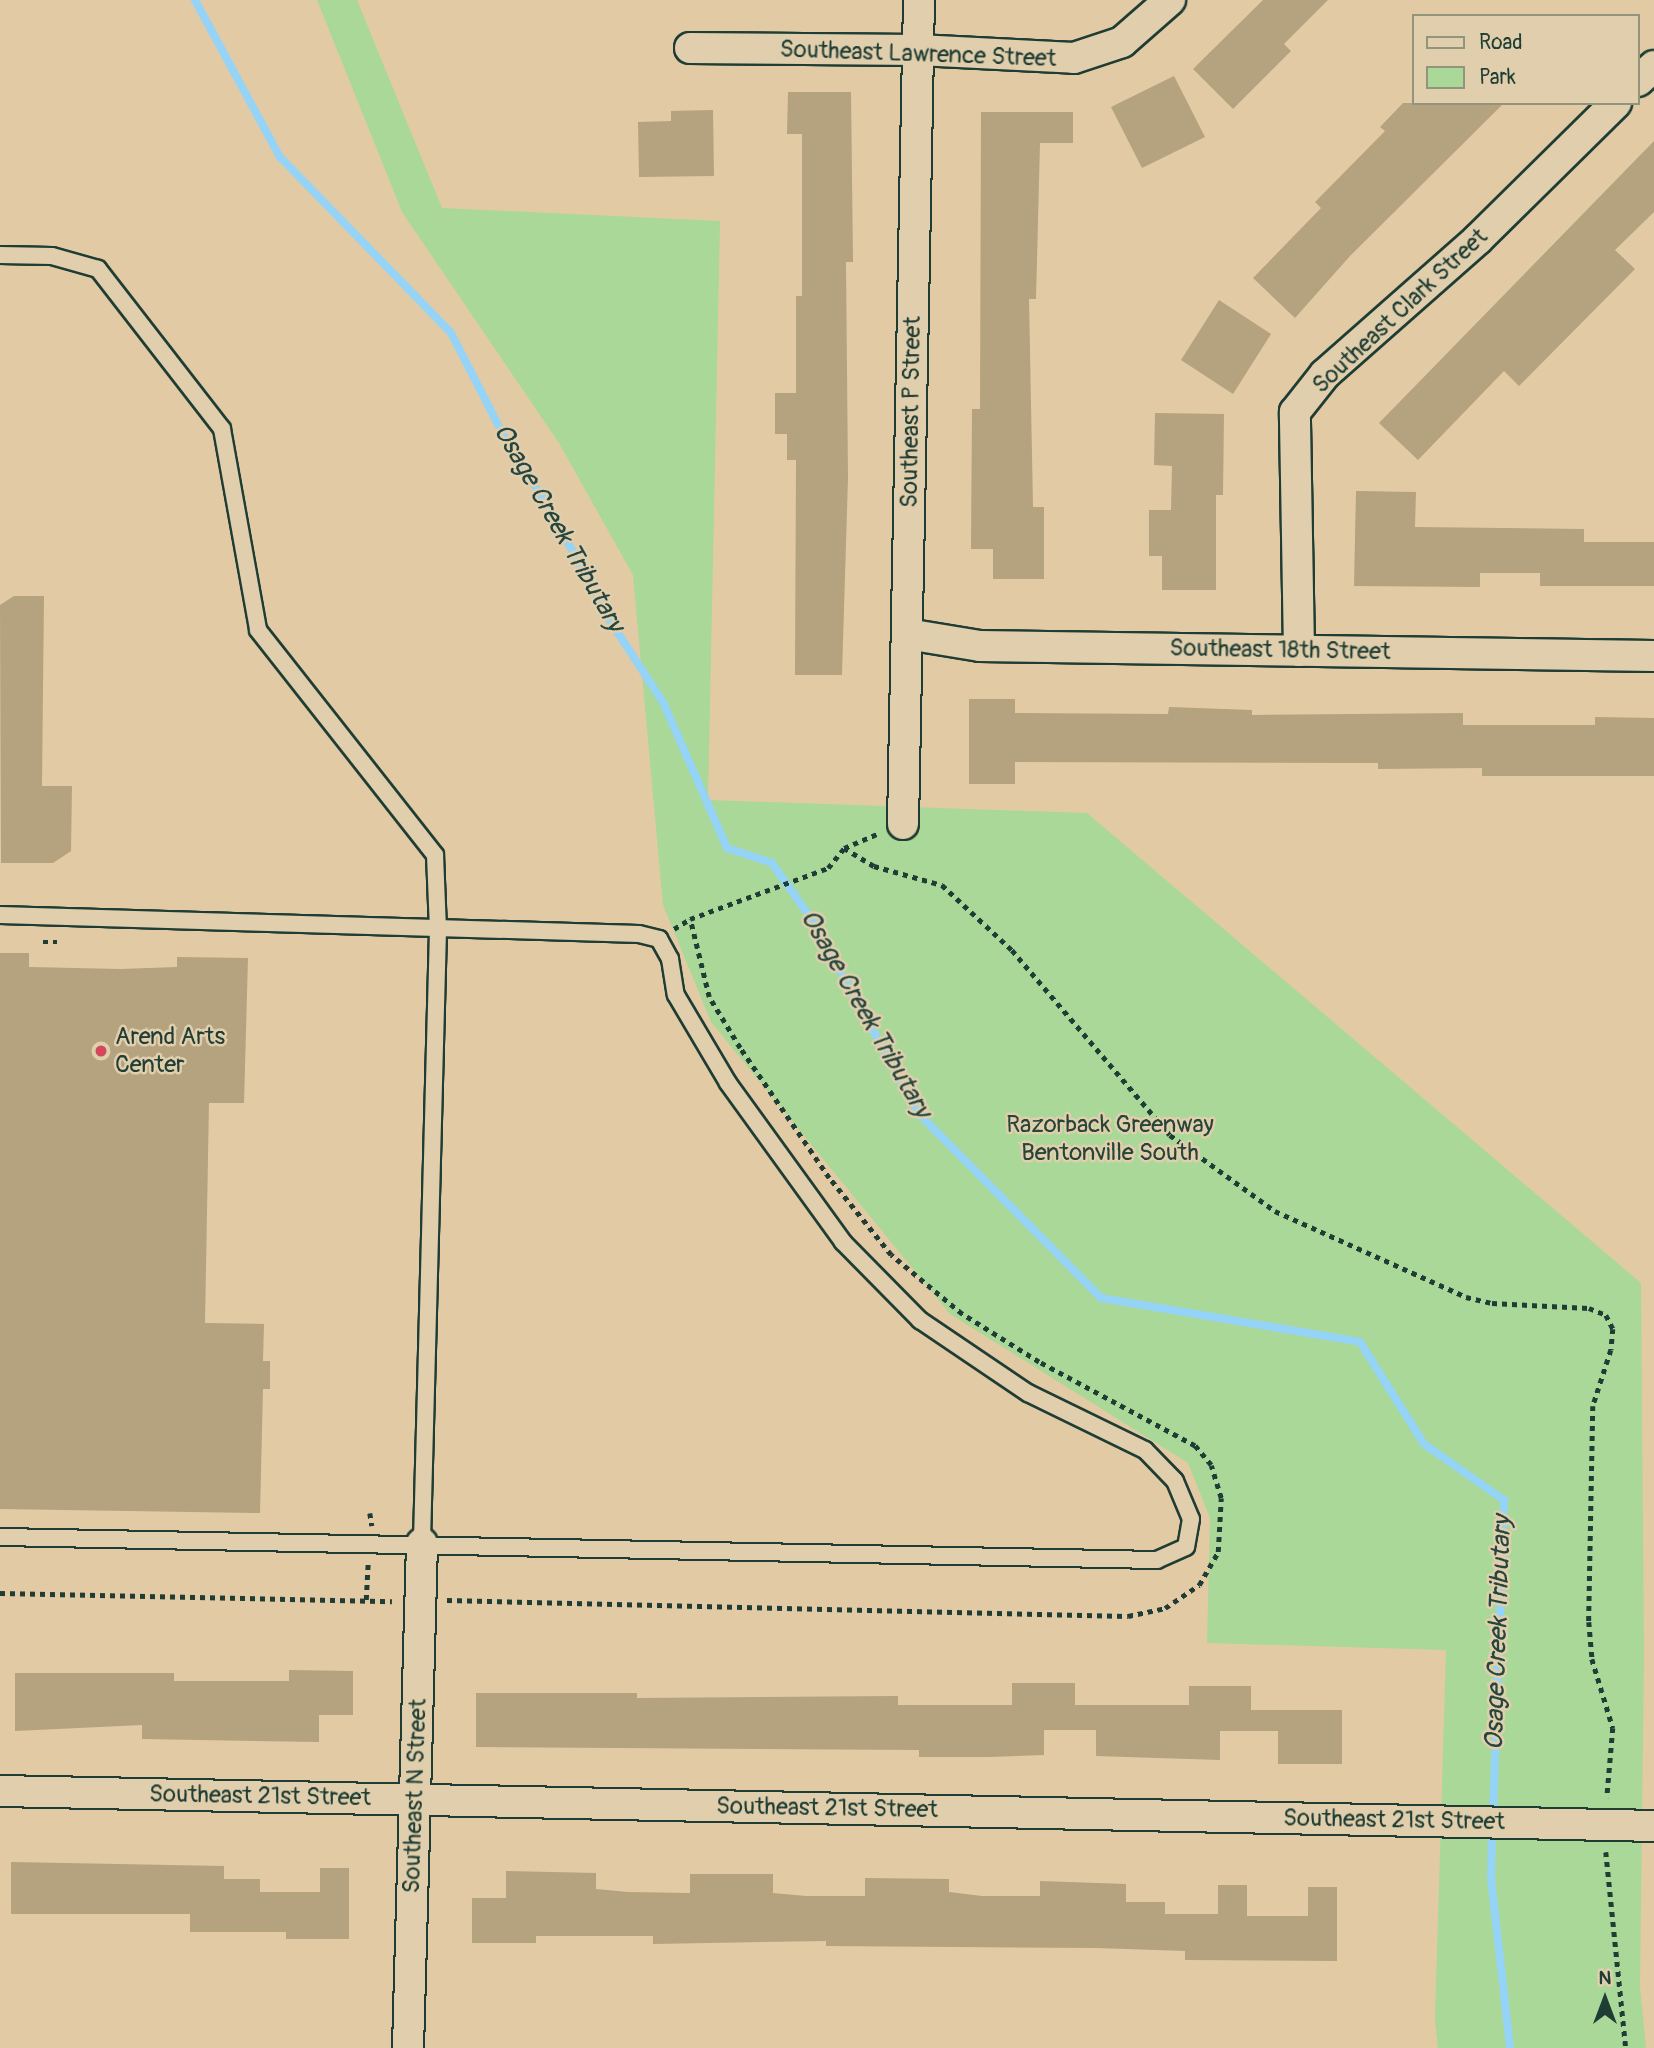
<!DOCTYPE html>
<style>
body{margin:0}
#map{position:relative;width:1654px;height:2048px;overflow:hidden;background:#e2caa5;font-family:Pangolin,sans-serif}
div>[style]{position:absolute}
.green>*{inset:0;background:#a9d898}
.stream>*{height:8px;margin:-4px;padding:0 4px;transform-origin:4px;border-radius:4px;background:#95d4f6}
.building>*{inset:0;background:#b5a27e}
.path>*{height:4.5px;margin-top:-2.25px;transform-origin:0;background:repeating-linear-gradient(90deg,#1f3d34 0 5px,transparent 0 10px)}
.roads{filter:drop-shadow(2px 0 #1f3d34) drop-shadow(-2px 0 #1f3d34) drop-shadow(0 2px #1f3d34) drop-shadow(0 -2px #1f3d34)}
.lane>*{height:16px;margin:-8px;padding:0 8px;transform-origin:8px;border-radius:8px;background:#e0ceac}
.street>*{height:30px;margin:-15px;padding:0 15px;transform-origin:15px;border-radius:15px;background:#e0ceac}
.dots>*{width:19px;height:19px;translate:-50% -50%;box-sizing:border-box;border:4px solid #e0ceac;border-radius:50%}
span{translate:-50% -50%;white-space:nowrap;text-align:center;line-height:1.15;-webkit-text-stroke:5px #e0ceac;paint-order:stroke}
.street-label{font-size:24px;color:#1f3d34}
.poi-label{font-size:24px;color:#1f3d34}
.left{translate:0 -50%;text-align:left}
.park-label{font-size:24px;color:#264539}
.water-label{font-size:26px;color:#25453e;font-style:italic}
.legend{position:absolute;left:1412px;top:14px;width:228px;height:91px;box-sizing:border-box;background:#e0ceac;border:2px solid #93947c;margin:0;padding:9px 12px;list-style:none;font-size:21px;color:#1f3d34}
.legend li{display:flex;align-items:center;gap:14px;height:35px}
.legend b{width:35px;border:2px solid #93947c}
.north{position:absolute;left:1570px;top:1964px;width:70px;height:70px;-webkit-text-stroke:5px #e0ceac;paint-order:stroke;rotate:0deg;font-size:19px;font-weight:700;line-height:28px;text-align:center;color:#1f3d34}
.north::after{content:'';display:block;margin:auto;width:24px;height:32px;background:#1f3d34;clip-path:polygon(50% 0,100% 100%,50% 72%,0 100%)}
</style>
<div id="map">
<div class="green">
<i style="clip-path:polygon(317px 0,357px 0,442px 208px,720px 221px,708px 800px,1087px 813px,1641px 1283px,1644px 1655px,1640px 1987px,1646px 2048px,1438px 2048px,1435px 2020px,1446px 1650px,1207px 1643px,1210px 1518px,1188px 1463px,950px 1314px,711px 1022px,663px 905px,633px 575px,559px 443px,402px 212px)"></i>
</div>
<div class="stream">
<i style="left:195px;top:0;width:179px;rotate:61.6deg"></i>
<i style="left:280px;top:157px;width:245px;rotate:45.8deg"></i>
<i style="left:451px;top:333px;width:120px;rotate:62.8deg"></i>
<i style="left:506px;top:440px;width:89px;rotate:57.9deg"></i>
<i style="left:553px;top:515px;width:124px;rotate:61.6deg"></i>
<i style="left:612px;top:624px;width:93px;rotate:56.8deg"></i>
<i style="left:663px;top:702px;width:159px;rotate:66.3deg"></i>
<i style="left:727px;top:848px;width:47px;rotate:18.4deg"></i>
<i style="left:772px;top:863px;width:70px;rotate:54.9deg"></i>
<i style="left:812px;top:920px;width:222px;rotate:61.1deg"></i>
<i style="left:919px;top:1114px;width:259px;rotate:45.3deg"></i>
<i style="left:1101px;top:1298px;width:263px;rotate:9.6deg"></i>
<i style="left:1360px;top:1342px;width:120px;rotate:57.9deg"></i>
<i style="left:1424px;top:1444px;width:98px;rotate:35deg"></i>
<i style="left:1504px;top:1500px;width:316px;rotate:92deg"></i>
<i style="left:1492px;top:1829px;width:49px;rotate:91.2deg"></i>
<i style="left:1491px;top:1878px;width:171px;rotate:83.6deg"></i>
</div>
<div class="building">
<i style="clip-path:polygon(1263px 0,1328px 0,1284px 44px,1291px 51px,1233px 109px,1193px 69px)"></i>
<i style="clip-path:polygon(1174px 76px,1205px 137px,1142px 168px,1111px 107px)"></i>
<i style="clip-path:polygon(788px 92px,851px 92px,853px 262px,846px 262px,848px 478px,842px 675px,795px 675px,796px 460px,787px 460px,787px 434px,775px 434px,775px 393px,796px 393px,796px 296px,802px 296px,802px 134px,787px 134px)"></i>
<i style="clip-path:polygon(1403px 103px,1504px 103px,1350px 256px,1295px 318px,1253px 278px,1321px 208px,1315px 202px,1385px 131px,1380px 127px)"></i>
<i style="clip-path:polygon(713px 110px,714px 176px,639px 177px,638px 122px,671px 121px,671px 111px)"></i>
<i style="clip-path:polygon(981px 112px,1073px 112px,1073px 143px,1040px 143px,1036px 299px,1029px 299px,1033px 507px,1044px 507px,1044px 579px,993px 579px,993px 549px,971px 549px,972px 409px,980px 409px)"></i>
<i style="clip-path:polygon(1654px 141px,1654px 212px,1615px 250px,1635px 269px,1519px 386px,1504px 371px,1418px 460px,1379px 423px)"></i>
<i style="clip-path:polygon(1219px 300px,1271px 334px,1233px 394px,1181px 360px)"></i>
<i style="clip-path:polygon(1155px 413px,1224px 414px,1223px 495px,1216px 495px,1216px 590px,1162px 590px,1162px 556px,1149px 556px,1149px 510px,1171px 510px,1172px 466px,1154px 465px)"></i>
<i style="clip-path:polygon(1356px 491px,1416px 492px,1415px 527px,1584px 529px,1584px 542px,1654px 542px,1654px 586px,1540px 586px,1540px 573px,1480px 573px,1480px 587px,1354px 586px)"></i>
<i style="clip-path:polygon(14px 596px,44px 596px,42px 786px,72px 786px,71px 851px,53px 863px,1px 863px,0 605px)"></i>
<i style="clip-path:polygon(969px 699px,1015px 699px,1015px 713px,1168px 714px,1169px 707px,1252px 710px,1252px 715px,1463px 713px,1463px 725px,1595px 725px,1595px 717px,1654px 718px,1654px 776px,1482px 776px,1482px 768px,1378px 769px,1378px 763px,1015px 762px,1015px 784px,969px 784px)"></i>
<i style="clip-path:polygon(0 953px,29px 953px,29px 967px,120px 969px,177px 967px,177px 957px,248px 958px,244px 1103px,209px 1103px,205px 1323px,264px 1324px,263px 1361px,270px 1361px,270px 1389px,263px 1389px,260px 1513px,0 1509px)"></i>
<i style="clip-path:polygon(289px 1670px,353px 1671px,353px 1715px,319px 1715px,319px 1742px,142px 1739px,142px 1725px,15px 1731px,15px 1673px,174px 1673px,174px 1681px,289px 1681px)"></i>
<i style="clip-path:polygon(1012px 1683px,1075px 1683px,1075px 1705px,1189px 1705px,1189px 1686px,1251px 1686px,1251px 1710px,1342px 1710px,1342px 1764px,1278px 1764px,1278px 1731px,1220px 1731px,1220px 1760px,1096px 1756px,1096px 1730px,1044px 1730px,1044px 1755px,988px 1757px,919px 1757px,919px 1750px,476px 1747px,476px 1693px,637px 1693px,637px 1698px,898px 1696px,898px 1705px,1012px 1705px)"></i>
<i style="clip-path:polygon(11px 1862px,224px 1866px,224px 1879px,260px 1879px,260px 1892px,320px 1892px,320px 1868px,349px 1868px,349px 1939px,286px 1939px,286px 1932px,190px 1932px,190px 1914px,11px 1914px)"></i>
<i style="clip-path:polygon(506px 1871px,596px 1873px,596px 1889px,628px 1892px,690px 1893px,690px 1874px,773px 1874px,773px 1893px,806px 1896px,865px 1896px,865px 1878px,949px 1879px,949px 1892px,982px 1896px,1040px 1896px,1040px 1881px,1126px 1884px,1126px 1902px,1165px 1902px,1165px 1914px,1218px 1914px,1218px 1885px,1247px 1885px,1247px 1916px,1308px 1916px,1308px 1887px,1337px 1887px,1337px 1961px,1185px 1960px,1185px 1951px,1097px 1948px,826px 1946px,826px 1941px,653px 1944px,653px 1936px,536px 1936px,536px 1943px,472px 1943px,472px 1898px,506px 1898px)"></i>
</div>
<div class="path">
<i style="left:844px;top:848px;width:35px;rotate:31deg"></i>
<i style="left:874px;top:866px;width:71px;rotate:15.6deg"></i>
<i style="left:942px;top:885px;width:96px;rotate:42.9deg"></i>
<i style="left:1012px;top:950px;width:243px;rotate:49.5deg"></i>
<i style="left:1170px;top:1135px;width:130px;rotate:35.9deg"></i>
<i style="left:1275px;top:1211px;width:209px;rotate:24.2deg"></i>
<i style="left:1466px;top:1297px;width:27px;rotate:13deg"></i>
<i style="left:1492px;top:1303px;width:97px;rotate:3deg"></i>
<i style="left:1589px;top:1308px;width:18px;rotate:22deg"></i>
<i style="left:1606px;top:1315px;width:16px;rotate:63deg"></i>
<i style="left:1613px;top:1329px;width:21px;rotate:95deg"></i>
<i style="left:1611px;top:1350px;width:59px;rotate:107.8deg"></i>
<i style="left:1593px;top:1406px;width:216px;rotate:91.1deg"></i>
<i style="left:1589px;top:1622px;width:37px;rotate:85deg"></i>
<i style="left:1592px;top:1659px;width:72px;rotate:73.1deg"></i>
<i style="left:1613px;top:1728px;width:70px;rotate:94.9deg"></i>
<i style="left:844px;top:848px;width:39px;rotate:-23deg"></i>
<i style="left:674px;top:929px;width:19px;rotate:-32deg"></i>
<i style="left:690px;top:919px;width:147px;rotate:-20.3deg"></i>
<i style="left:828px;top:868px;width:26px;rotate:-51deg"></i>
<i style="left:43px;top:942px;width:14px"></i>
<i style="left:370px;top:1513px;width:13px;rotate:81deg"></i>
<i style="left:0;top:1593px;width:392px;rotate:1.2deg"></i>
<i style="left:366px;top:1600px;width:38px;rotate:-87deg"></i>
<i style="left:447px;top:1600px;width:681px;rotate:1.35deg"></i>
<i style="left:1128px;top:1616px;width:38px;rotate:-12deg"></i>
<i style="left:1165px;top:1608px;width:41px;rotate:-34.1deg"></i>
<i style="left:1199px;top:1585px;width:38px;rotate:-60deg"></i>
<i style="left:1218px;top:1552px;width:54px;rotate:-86.8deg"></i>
<i style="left:1221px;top:1498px;width:34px;rotate:-107deg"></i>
<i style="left:1211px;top:1465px;width:25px;rotate:-130deg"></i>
<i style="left:1195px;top:1446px;width:177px;rotate:-151.7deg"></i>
<i style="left:1039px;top:1362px;width:91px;rotate:-148.1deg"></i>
<i style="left:962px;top:1314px;width:92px;rotate:-140.3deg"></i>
<i style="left:891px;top:1255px;width:99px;rotate:-128.8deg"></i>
<i style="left:829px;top:1178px;width:158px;rotate:-124.4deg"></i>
<i style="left:740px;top:1048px;width:60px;rotate:-121.3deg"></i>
<i style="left:709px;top:997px;width:80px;rotate:-103.7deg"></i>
<i style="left:1606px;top:1852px;width:197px;rotate:84.2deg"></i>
</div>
<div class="roads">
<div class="lane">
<i style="left:0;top:255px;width:52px;rotate:1.1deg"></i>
<i style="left:52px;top:256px;width:48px;rotate:15.8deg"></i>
<i style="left:98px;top:269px;width:202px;rotate:52.2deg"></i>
<i style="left:222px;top:429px;width:204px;rotate:79.8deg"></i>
<i style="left:258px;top:630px;width:286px;rotate:51.8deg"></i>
<i style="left:435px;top:855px;width:75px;rotate:87.7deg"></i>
<i style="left:438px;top:930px;width:613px;rotate:91.5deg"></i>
<i style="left:0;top:915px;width:639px;rotate:1.7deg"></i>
<i style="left:639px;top:934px;width:21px;rotate:14deg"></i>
<i style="left:659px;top:939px;width:23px;rotate:61deg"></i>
<i style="left:670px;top:959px;width:36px;rotate:81deg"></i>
<i style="left:676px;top:995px;width:102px;rotate:59.4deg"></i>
<i style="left:728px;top:1083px;width:196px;rotate:54.1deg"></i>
<i style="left:843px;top:1242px;width:110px;rotate:45.4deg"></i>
<i style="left:920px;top:1320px;width:130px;rotate:34.1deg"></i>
<i style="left:1028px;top:1393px;width:130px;rotate:26deg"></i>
<i style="left:1145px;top:1450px;width:43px;rotate:45.9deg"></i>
<i style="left:1175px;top:1481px;width:41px;rotate:67.2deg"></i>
<i style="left:1191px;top:1519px;width:28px;rotate:100deg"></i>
<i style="left:1186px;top:1547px;width:32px;rotate:156deg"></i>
<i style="left:1157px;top:1560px;width:1157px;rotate:-178.86deg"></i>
</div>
<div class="street">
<i style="left:690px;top:48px;width:228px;rotate:0.5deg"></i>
<i style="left:918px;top:50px;width:156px;rotate:2.9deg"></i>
<i style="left:1074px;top:58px;width:51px;rotate:-18.4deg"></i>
<i style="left:1122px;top:42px;width:64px;rotate:-41.2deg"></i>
<i style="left:1638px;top:81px;width:22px;rotate:-43deg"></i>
<i style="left:907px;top:634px;width:74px;rotate:9.3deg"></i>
<i style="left:980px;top:646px;width:674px;rotate:0.85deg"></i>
<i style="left:1299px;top:651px;width:239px;rotate:-91deg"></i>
<i style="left:1295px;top:412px;width:48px;rotate:-51.7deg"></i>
<i style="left:1325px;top:374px;width:204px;rotate:-41.4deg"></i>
<i style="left:1478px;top:239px;width:194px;rotate:-44.6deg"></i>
<i style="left:903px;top:824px;width:824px;rotate:-88.89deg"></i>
<i style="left:0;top:1791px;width:1654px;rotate:1.21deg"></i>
<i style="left:408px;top:2048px;width:505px;rotate:-88.41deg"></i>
</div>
</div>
<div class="dots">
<i style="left:101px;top:1051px;background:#d1495b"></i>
</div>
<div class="street-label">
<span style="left:918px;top:54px;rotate:2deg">Southeast Lawrence Street</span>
<span style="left:1400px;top:311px;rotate:-43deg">Southeast Clark Street</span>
<span style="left:911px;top:412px;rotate:-89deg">Southeast P Street</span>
<span style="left:1280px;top:650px;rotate:1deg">Southeast 18th Street</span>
<span style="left:260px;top:1796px;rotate:1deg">Southeast 21st Street</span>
<span style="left:415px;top:1796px;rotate:-88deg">Southeast N Street</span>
<span style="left:827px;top:1808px;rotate:1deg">Southeast 21st Street</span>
<span style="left:1394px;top:1820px;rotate:1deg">Southeast 21st Street</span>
</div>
<div class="poi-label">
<span class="left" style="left:115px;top:1051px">Arend Arts<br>Center</span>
</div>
<div class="park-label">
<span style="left:1110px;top:1139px">Razorback Greenway<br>Bentonville South</span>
</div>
<div class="water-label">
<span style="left:558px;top:528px;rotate:60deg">Osage Creek Tributary</span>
<span style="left:865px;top:1014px;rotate:60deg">Osage Creek Tributary</span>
<span style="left:1499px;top:1633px;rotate:-88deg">Osage Creek Tributary</span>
</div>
<ul class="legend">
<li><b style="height:9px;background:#e0ceac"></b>Road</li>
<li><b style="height:19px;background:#a9d898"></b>Park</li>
</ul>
<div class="north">N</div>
</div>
